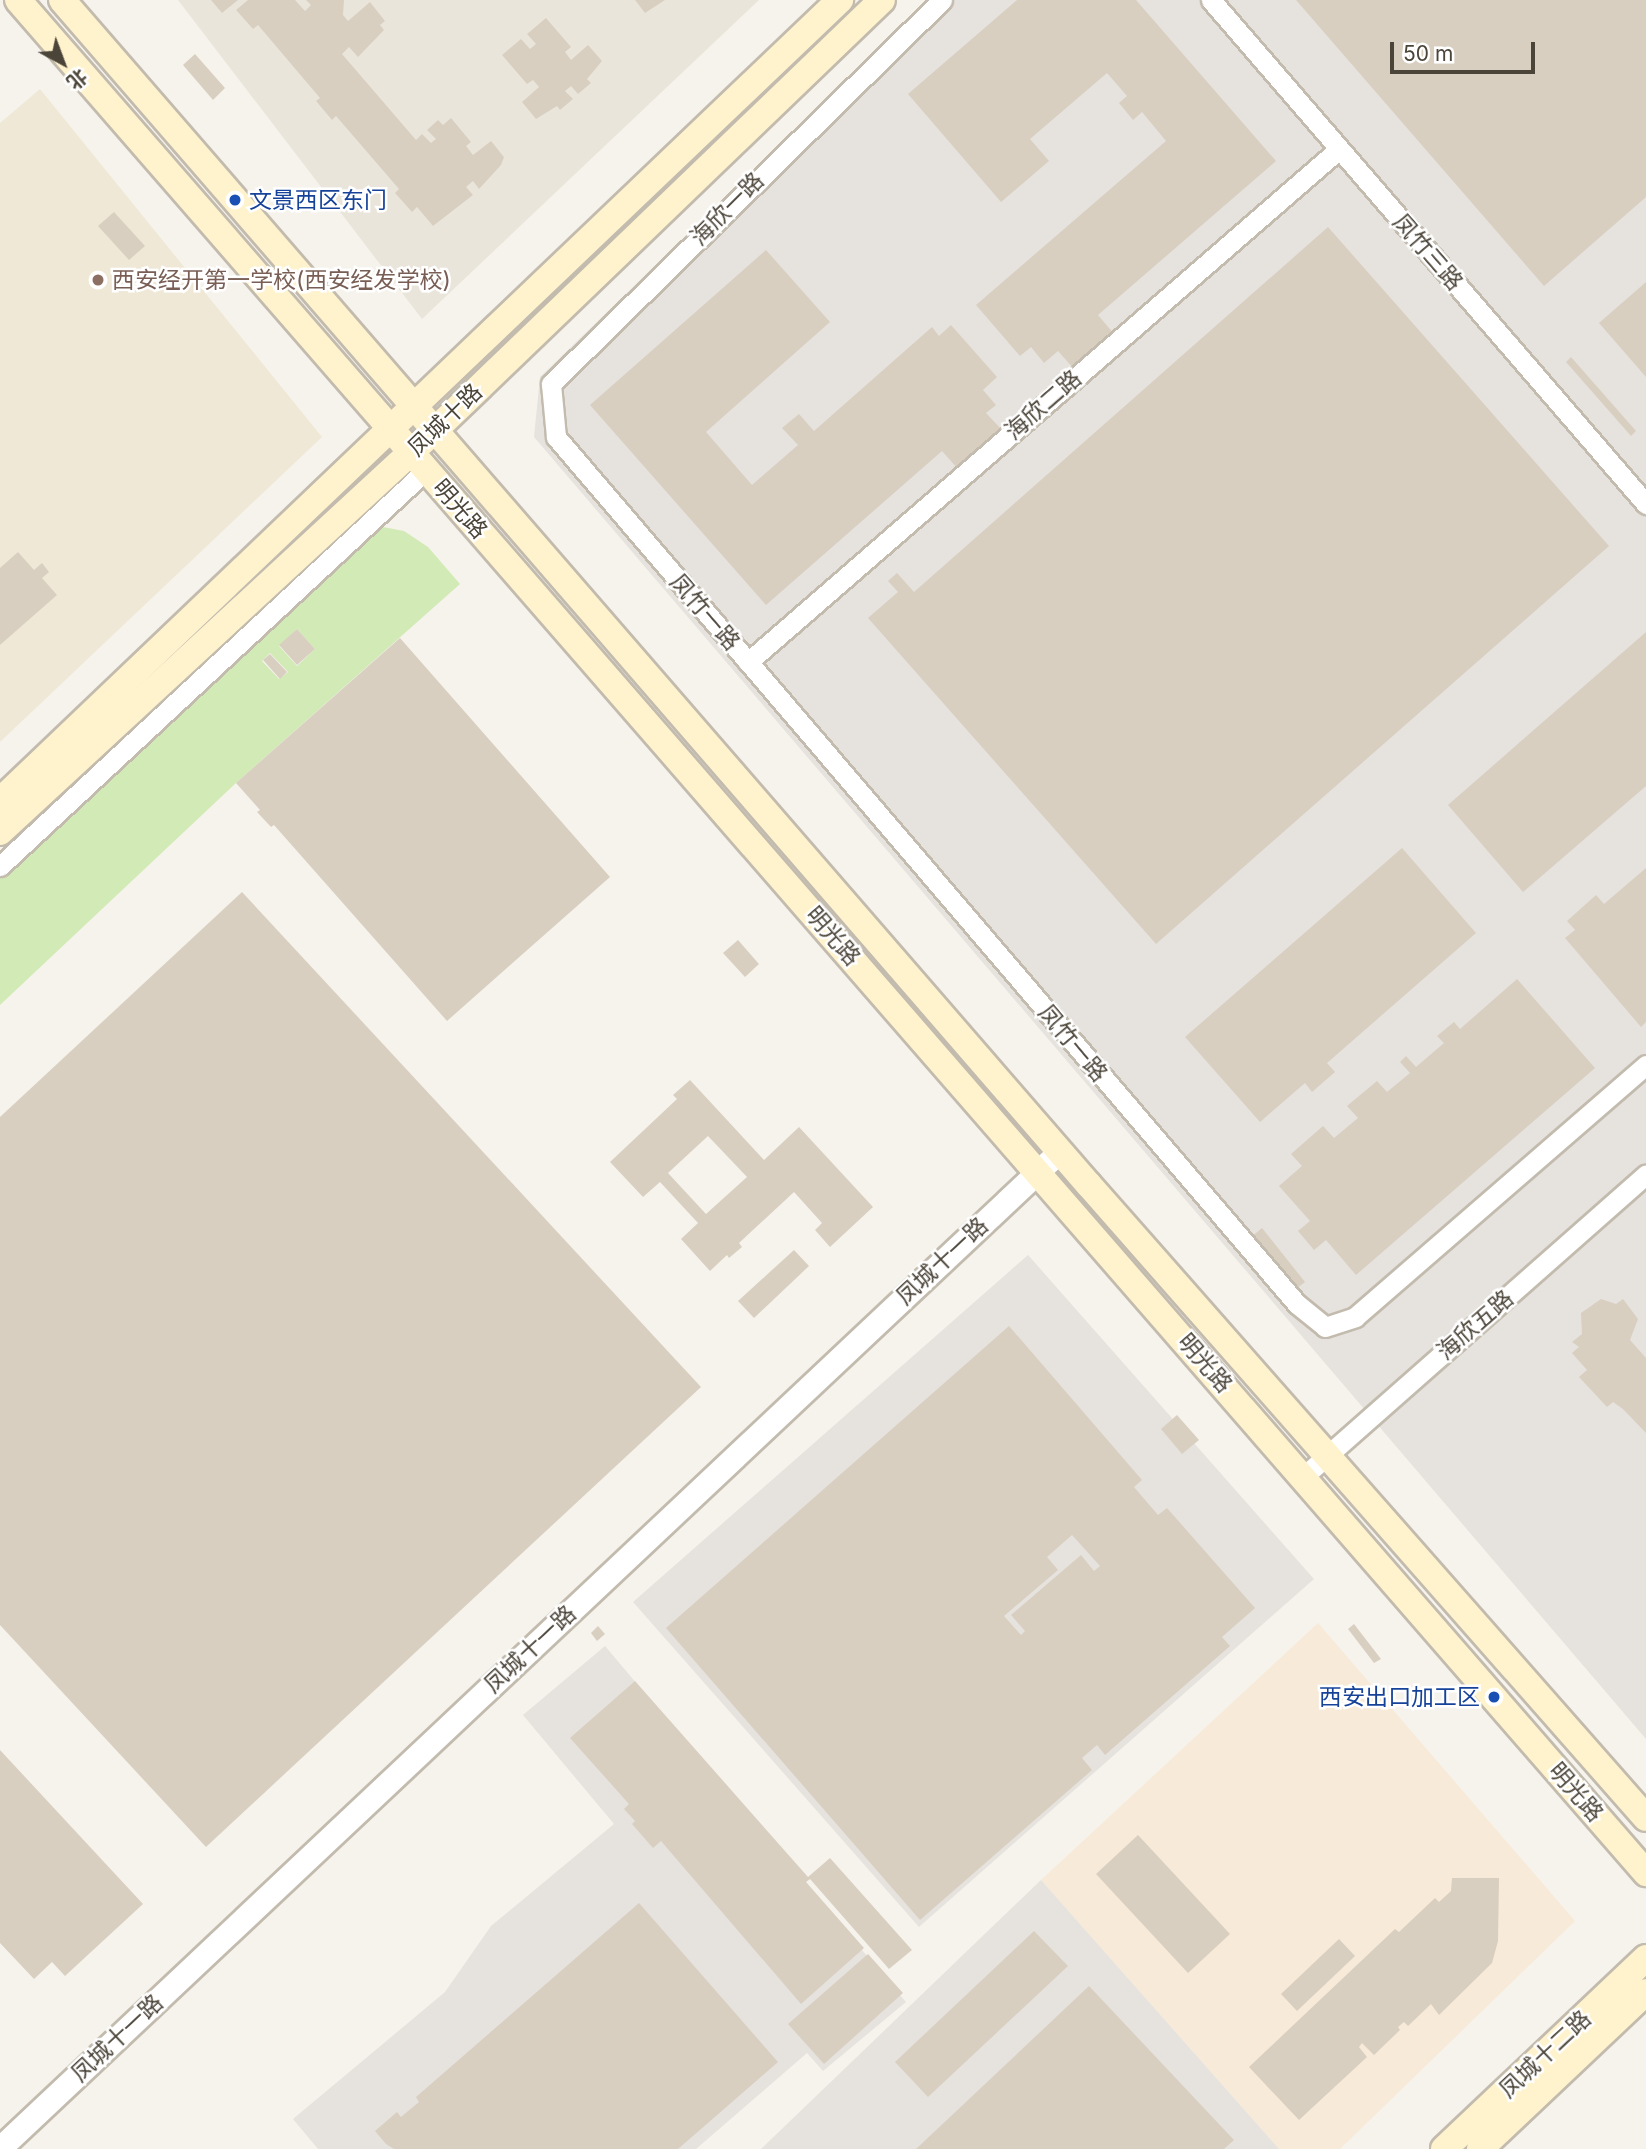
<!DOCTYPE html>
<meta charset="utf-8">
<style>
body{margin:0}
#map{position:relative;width:1646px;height:2149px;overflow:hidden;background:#f6f3ec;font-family:Inter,"Noto Sans SC",sans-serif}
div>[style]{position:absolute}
.residential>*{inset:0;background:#eae5da}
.commercial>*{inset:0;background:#f7ead8}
.industrial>*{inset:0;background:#e6e2dd}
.education>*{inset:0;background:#efe8d6}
.green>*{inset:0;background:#d2eab5}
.building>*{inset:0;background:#d8cfc1}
.roads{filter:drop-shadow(2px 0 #c2bbae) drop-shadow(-2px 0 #c2bbae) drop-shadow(0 2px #c2bbae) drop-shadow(0 -2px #c2bbae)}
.minor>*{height:19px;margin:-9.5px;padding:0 9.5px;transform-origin:9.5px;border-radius:9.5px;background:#fff}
.tertiary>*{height:23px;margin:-11.5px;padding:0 11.5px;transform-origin:11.5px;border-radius:11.5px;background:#fff}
.secondary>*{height:26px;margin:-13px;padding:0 13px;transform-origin:13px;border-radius:13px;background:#fff3cd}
.dots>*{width:19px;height:19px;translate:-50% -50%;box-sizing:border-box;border:4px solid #fff;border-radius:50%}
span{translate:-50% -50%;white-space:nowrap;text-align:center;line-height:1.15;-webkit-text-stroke:5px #fff;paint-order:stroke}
.transit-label{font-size:23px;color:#164399}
.left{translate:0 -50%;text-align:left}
.right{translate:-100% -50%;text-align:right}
.street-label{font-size:23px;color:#4b4439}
.education-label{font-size:23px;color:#785e54}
.north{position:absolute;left:28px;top:28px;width:70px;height:70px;-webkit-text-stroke:5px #fff;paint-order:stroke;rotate:139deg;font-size:19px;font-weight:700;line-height:28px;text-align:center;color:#4b4439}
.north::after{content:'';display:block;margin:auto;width:24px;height:32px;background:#4b4439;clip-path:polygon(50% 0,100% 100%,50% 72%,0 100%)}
.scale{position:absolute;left:1390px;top:42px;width:145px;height:32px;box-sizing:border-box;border:4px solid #4b4439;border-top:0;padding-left:9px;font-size:21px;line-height:24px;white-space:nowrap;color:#4b4439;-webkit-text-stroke:5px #fff;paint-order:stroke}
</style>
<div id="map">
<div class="residential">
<i style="clip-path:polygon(178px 0,759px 0,422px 319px)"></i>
</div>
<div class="commercial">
<i style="clip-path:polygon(1318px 1623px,1575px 1921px,1340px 2149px,1279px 2149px,1041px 1880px)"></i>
</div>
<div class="industrial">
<i style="clip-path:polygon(929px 0,1646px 0,1646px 1739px,534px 437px,540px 377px)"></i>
<i style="clip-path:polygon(1028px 1255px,1314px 1579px,919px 1927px,633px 1602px)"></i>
<i style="clip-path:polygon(605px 1646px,906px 2002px,823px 2071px,807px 2053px,696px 2149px,318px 2149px,293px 2119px,445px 1992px,491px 1926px,614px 1824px,523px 1715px)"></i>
<i style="clip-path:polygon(1041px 1880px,1279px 2149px,761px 2149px)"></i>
</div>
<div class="education">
<i style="clip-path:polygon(40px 89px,322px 437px,0 742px,0 123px)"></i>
</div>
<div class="green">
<i style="clip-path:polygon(evenodd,383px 527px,404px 531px,428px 547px,460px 584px,236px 783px,0 1005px,0 872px,371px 531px,383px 527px,297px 629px,315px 649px,297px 666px,279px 646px,297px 629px,383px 527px,270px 653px,288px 672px,279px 679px,262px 661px,270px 653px)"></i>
</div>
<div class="building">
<i style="clip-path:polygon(211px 0,238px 0,222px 13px)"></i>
<i style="clip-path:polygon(248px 0,295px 0,305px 11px,311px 5px,306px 0,344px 0,343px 15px,348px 21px,370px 2px,385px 21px,380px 25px,384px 30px,358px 57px,349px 47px,342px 54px,416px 140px,422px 134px,431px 143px,436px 139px,427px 130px,438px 120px,443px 125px,451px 118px,471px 142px,466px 146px,473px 155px,491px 141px,504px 157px,501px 165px,479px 189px,473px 181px,466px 187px,473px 195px,433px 226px,417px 207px,412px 212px,395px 193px,399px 189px,336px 116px,332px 120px,316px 101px,320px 98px,258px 25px,253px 29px,236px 10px)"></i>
<i style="clip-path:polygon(635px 0,665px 0,645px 13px)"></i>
<i style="clip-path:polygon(1017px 0,1136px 0,1276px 161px,1098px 315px,1114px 334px,1074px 369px,1058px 351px,1044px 363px,1031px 347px,1020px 356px,976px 305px,1166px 141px,1142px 112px,1133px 120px,1119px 103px,1127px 96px,1107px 73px,1030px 139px,1049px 161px,1001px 202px,908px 94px)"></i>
<i style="clip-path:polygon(1296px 0,1646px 0,1646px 197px,1544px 286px)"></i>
<i style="clip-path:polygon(546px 18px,571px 47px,565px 52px,571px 60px,588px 45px,602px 61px,587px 79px,591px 83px,578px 94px,571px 86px,565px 91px,573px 99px,560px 110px,557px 106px,536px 119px,522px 102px,539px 87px,533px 80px,527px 84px,502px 55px,521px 39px,530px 49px,536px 44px,527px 34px)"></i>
<i style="clip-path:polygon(195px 54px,225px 88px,213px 100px,183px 65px)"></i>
<i style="clip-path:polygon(114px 212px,145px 246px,129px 260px,98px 226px)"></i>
<i style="clip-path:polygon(1328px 227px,1609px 546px,1156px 944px,868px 618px,898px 592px,888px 581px,897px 573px,914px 592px)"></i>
<i style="clip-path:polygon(766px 250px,830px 322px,706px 432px,752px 485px,798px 445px,782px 428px,799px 414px,814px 431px,932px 327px,939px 336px,951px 325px,997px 377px,983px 390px,996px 405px,986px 413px,1002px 430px,958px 469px,942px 451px,766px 605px,590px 405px)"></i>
<i style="clip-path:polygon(1646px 282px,1646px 377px,1599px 323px)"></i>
<i style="clip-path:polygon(1571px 357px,1636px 431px,1631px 436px,1566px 362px)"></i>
<i style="clip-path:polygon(18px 552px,34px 570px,42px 563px,49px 572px,42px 578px,57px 595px,0 645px,0 568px)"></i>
<i style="clip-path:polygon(297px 629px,315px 649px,297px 665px,279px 645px)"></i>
<i style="clip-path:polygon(1646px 632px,1646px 786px,1523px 892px,1448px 805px)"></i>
<i style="clip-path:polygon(400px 638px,610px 877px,447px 1021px,274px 825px,271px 827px,257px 812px,260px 810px,236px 783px)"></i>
<i style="clip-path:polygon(270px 654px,287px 672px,280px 679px,263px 660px)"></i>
<i style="clip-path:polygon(1402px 848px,1476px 933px,1327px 1063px,1335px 1072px,1312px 1092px,1305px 1083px,1260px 1122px,1185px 1037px)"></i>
<i style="clip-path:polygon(1646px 868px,1646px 1022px,1641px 1027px,1565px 938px,1575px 930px,1567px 921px,1596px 895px,1604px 904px)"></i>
<i style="clip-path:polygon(242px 892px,701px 1387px,206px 1847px,0 1625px,0 1117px)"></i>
<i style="clip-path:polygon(738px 940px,759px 964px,745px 977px,723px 953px)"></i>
<i style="clip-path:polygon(1517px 979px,1595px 1068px,1356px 1275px,1326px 1240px,1314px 1250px,1298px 1231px,1310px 1221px,1279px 1186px,1302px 1166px,1291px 1154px,1323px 1126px,1334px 1138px,1358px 1118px,1347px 1106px,1377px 1081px,1387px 1092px,1410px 1073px,1400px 1062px,1406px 1056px,1416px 1067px,1444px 1043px,1437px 1036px,1454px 1022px,1460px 1029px)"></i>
<i style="clip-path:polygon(evenodd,690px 1080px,764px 1160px,799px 1127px,873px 1207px,830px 1247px,815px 1230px,822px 1223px,794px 1192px,739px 1243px,742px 1247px,729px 1258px,727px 1255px,710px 1271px,681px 1239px,698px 1223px,660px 1182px,643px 1197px,610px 1162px,677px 1099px,673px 1095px,690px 1080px,708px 1136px,747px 1177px,706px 1214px,668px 1173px,708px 1136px)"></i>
<i style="clip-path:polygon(1262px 1228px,1305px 1282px,1292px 1292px,1249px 1239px)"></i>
<i style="clip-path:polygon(794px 1250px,809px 1266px,754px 1318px,738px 1301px)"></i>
<i style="clip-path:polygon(1601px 1299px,1616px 1304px,1623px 1299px,1638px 1319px,1630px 1340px,1646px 1358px,1646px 1433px,1623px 1409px,1613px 1402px,1607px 1407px,1579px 1377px,1587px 1370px,1572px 1353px,1579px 1347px,1572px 1342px,1582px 1334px,1581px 1313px)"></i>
<i style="clip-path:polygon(evenodd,1009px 1326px,1142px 1480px,1134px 1487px,1158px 1515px,1167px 1508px,1255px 1608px,1222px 1637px,1230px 1646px,1105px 1755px,1097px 1745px,1082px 1758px,1092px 1770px,920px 1920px,666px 1628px,1009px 1326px,1072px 1535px,1100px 1566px,1094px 1571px,1081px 1555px,1011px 1615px,1025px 1631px,1021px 1635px,1004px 1616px,1058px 1570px,1047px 1557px,1072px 1535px)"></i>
<i style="clip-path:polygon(1177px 1415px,1199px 1440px,1182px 1454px,1161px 1429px)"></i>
<i style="clip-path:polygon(1354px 1624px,1381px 1659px,1374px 1663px,1348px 1629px)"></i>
<i style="clip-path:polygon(598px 1626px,605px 1634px,597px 1641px,591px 1633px)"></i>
<i style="clip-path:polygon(635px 1681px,808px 1877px,830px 1858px,912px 1950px,889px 1969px,810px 1879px,806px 1882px,864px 1948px,801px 2004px,661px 1841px,653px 1848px,632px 1824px,635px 1821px,624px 1809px,629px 1804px,570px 1738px)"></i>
<i style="clip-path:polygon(0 1750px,143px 1904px,65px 1976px,52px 1962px,34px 1979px,0 1943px)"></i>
<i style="clip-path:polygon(1138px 1835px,1230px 1934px,1188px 1973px,1096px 1874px)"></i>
<i style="clip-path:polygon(1452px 1878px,1499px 1878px,1498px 1941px,1492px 1963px,1439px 2015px,1431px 2004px,1408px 2026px,1404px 2022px,1398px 2027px,1400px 2030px,1374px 2055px,1362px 2043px,1359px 2047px,1367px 2057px,1299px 2120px,1249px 2067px,1395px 1929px,1399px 1932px,1435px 1898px,1439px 1902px,1451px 1891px)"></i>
<i style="clip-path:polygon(639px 1903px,778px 2062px,678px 2149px,394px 2149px,386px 2144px,375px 2131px,397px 2112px,401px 2117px,419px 2102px,416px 2097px)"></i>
<i style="clip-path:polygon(1034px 1931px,1068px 1966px,928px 2097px,895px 2062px)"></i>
<i style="clip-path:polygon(1339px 1939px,1355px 1956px,1297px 2011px,1281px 1994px)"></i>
<i style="clip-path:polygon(868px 1954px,903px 1993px,824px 2064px,788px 2024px)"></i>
<i style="clip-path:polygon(1089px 1986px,1234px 2140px,1224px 2149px,916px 2149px)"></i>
</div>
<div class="roads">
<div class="minor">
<i style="left:942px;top:0;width:548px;rotate:135.52deg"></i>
<i style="left:551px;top:384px;width:53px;rotate:84.6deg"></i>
<i style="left:556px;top:437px;width:1141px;rotate:49.48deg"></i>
<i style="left:1297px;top:1304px;width:36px;rotate:39deg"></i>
<i style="left:1325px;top:1327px;width:32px;rotate:-18deg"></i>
<i style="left:1355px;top:1317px;width:385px;rotate:-40.9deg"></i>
<i style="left:1211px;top:0;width:666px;rotate:49.2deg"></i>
<i style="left:748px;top:662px;width:783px;rotate:-40.96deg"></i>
<i style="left:0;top:866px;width:582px;rotate:-42.91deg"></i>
<i style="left:1304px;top:1476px;width:456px;rotate:-41.4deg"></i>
</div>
<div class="tertiary">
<i style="left:0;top:2148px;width:1455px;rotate:-43.25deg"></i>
</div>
<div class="secondary">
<i style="left:18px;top:0;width:2482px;rotate:49deg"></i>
<i style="left:62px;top:0;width:1568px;rotate:49.09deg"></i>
<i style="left:1089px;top:1185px;width:843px;rotate:48.65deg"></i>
<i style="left:0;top:801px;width:1161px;rotate:-43.64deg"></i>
<i style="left:0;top:832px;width:592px;rotate:-42.74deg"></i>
<i style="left:435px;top:430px;width:620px;rotate:-43.89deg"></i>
<i style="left:1444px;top:2149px;width:278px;rotate:-43.4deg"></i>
<i style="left:1480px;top:2149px;width:228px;rotate:-43.4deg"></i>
</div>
</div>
<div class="dots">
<i style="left:235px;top:200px;background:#1a4fb4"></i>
<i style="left:98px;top:280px;background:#8d6e63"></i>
<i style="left:1494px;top:1697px;background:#1a4fb4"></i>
</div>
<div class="transit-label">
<span class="left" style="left:249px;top:200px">文景西区东门</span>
<span class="right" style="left:1480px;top:1697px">西安出口加工区</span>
</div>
<div class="street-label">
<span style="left:727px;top:209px;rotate:-45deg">海欣一路</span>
<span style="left:1428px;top:252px;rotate:49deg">凤竹三路</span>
<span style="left:1043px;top:405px;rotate:-41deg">海欣二路</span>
<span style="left:445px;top:420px;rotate:-44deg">凤城十路</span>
<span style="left:460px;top:509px;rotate:49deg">明光路</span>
<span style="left:705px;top:612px;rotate:49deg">凤竹一路</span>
<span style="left:833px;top:936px;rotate:49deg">明光路</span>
<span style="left:1073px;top:1043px;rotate:50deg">凤竹一路</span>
<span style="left:942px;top:1261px;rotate:-43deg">凤城十一路</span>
<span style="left:1475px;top:1325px;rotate:-41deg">海欣五路</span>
<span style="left:1205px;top:1363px;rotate:49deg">明光路</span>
<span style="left:530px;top:1649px;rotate:-43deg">凤城十一路</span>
<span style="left:1576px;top:1792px;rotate:49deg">明光路</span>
<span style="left:117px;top:2038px;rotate:-43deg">凤城十一路</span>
<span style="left:1545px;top:2054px;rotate:-43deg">凤城十二路</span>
</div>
<div class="education-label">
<span class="left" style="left:112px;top:280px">西安经开第一学校(西安经发学校)</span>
</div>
<div class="north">北</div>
<div class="scale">50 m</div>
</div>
